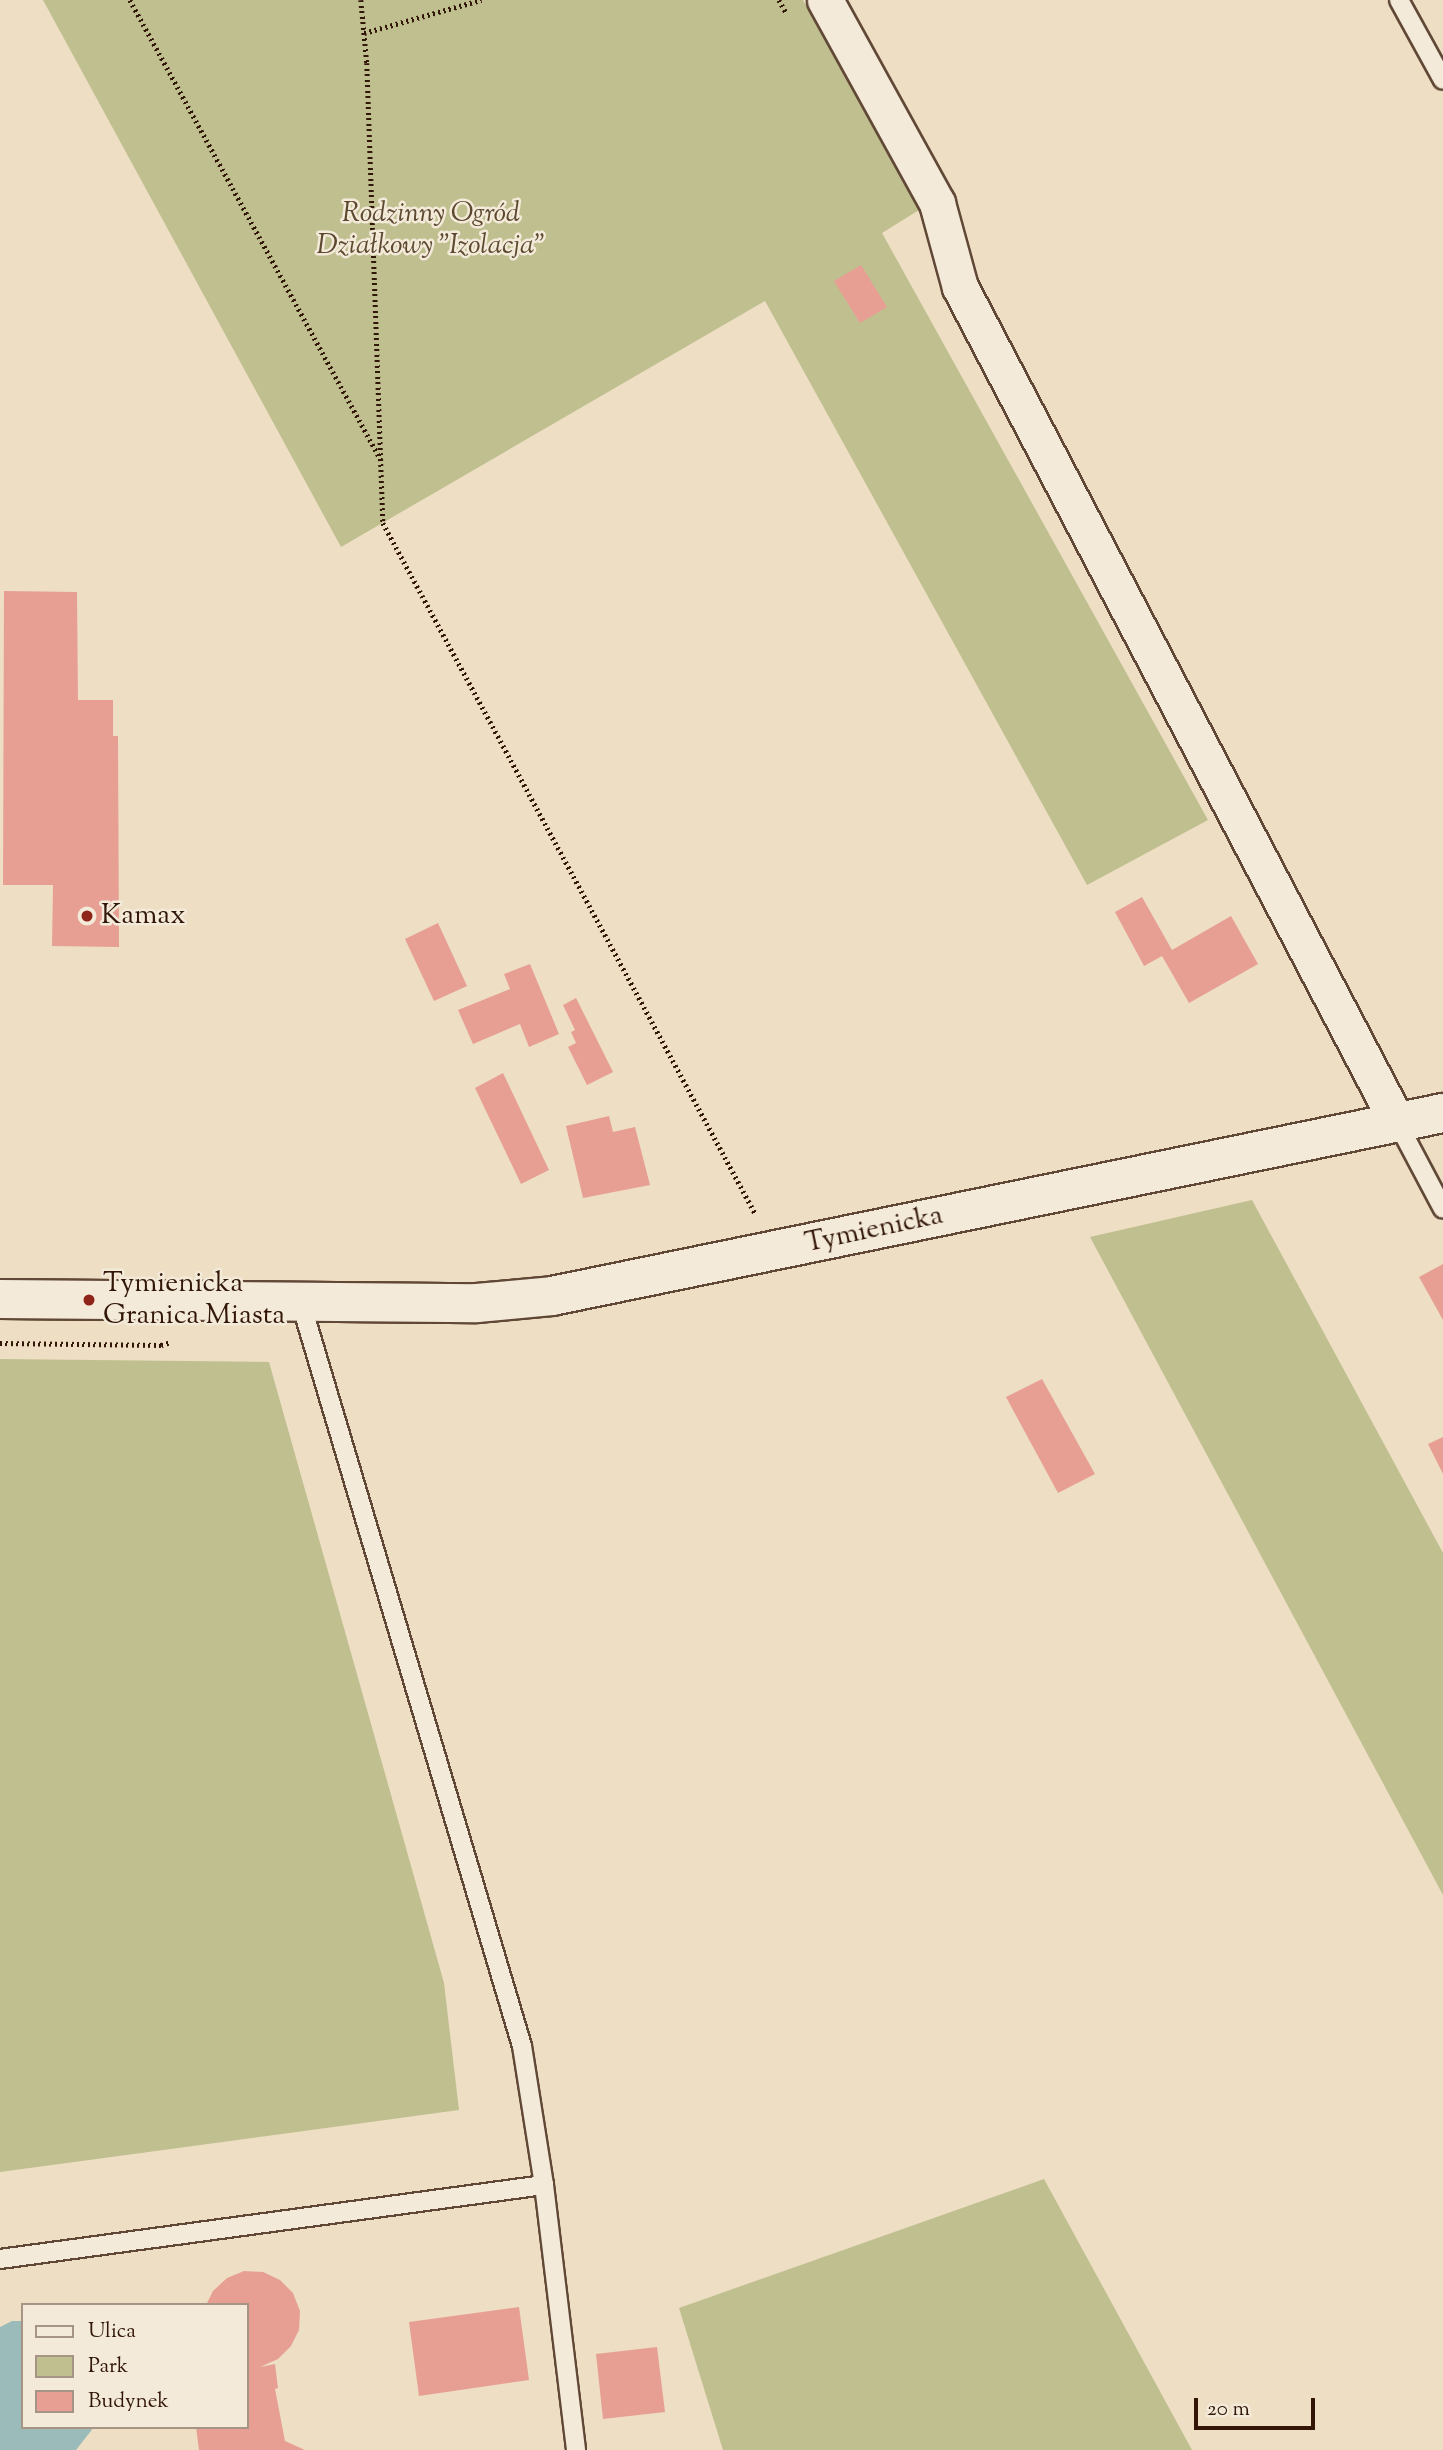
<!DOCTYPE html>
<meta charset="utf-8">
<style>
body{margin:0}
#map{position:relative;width:1443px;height:2450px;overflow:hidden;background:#eddec4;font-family:"Sorts Mill Goudy",serif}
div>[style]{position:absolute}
.green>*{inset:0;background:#c0bf8f}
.water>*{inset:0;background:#9abbb9}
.building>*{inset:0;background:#e79f94}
.path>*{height:4.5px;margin-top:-2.25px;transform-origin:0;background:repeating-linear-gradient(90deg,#321607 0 2px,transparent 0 5.5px)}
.roads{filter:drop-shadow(2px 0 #614836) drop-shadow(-2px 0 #614836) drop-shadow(0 2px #614836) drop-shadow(0 -2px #614836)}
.service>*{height:18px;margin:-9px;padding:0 9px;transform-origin:9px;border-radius:9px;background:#f3ead9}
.minor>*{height:35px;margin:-17.5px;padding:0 17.5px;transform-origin:17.5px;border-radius:17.5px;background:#f3ead9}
.tertiary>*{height:38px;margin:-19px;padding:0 19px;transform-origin:19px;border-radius:19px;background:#f3ead9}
.dots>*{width:19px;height:19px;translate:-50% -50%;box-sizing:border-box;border:4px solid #f3ead9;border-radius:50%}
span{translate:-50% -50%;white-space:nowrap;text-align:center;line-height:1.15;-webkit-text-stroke:5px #f3ead9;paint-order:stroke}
.park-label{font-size:28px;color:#5d4930;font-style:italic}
.poi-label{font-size:28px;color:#321607}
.left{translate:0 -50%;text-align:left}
.street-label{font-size:28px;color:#321607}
.legend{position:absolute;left:21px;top:2303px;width:228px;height:126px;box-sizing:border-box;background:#f3ead9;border:2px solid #a69585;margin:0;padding:9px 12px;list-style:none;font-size:21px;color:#321607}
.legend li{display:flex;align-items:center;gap:14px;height:35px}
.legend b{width:35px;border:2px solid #a69585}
.scale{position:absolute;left:1194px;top:2398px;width:121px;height:32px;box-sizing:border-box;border:4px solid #321607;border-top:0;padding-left:9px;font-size:21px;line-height:24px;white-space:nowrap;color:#321607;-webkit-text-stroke:5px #f3ead9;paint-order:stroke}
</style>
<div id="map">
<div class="green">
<i style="clip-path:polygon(43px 0,803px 0,919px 210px,882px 233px,1208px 820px,1087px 885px,765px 301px,341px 547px)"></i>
<i style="clip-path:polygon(1252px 1200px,1443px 1553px,1443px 1895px,1090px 1237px)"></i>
<i style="clip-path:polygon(0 1359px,269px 1362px,444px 1983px,459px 2110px,0 2172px)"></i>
<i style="clip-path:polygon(1044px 2179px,1192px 2450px,723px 2450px,679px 2308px)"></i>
</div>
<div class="water">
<i style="clip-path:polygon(12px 2321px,23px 2321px,23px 2427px,94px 2427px,76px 2450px,0 2450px,0 2327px)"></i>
</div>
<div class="building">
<i style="clip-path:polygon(861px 265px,887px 307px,860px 323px,834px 281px)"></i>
<i style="clip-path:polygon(4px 591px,77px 592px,78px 700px,113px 700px,113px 736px,118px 736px,119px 947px,52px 946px,53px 885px,3px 885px)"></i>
<i style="clip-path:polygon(1142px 897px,1172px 950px,1231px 916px,1258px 964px,1189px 1003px,1162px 956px,1144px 966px,1115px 912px)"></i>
<i style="clip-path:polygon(438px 923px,467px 986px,434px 1001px,405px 939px)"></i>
<i style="clip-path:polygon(530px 964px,559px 1034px,529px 1047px,520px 1024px,473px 1044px,458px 1010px,510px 989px,504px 974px)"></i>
<i style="clip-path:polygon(576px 998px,613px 1072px,587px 1085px,568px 1047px,576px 1043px,571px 1032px,575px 1030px,563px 1005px)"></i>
<i style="clip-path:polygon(503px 1073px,549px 1170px,521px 1184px,475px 1088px)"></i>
<i style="clip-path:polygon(609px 1116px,613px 1132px,635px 1127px,650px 1185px,583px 1198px,566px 1126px)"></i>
<i style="clip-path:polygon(1443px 1264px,1443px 1320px,1419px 1277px)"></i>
<i style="clip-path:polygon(1042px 1379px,1095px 1474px,1058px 1493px,1006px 1397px)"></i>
<i style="clip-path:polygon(1443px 1437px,1443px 1474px,1428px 1444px)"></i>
<i style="clip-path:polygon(244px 2271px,263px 2272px,280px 2280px,293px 2293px,300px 2311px,299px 2330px,291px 2346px,278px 2359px,260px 2367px,275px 2364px,278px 2388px,275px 2389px,285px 2441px,305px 2450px,199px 2450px,196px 2427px,247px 2427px,247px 2305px,206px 2305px,213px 2291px,227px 2278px)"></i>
<i style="clip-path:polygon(519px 2307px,529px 2380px,419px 2396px,409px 2322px)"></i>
<i style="clip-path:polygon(657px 2347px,665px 2412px,603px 2419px,596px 2354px)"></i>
</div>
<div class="path">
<i style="left:130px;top:0;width:524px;rotate:61.38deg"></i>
<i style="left:361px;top:0;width:63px;rotate:84.6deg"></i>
<i style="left:367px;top:63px;width:460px;rotate:88deg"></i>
<i style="left:383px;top:523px;width:784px;rotate:61.67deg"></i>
<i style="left:779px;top:0;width:16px;rotate:60deg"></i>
<i style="left:364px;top:33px;width:122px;rotate:-15.8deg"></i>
<i style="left:0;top:1343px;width:161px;rotate:0.7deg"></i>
<i style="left:161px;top:1345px;width:10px;rotate:-17deg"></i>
</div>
<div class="roads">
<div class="service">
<i style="left:1399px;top:0;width:91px;rotate:61.2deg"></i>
<i style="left:1397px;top:1122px;width:98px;rotate:62.1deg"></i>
<i style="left:300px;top:1300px;width:778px;rotate:73.43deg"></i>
<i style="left:522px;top:2046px;width:141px;rotate:81deg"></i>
<i style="left:544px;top:2185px;width:267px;rotate:83.1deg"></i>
<i style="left:0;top:2259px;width:549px;rotate:-7.75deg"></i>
</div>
<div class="minor">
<i style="left:825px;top:0;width:232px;rotate:61.1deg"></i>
<i style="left:937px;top:203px;width:87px;rotate:74.7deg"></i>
<i style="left:960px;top:287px;width:942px;rotate:62.37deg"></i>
</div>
<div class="tertiary">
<i style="left:0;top:1299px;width:477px;rotate:0.5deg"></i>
<i style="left:477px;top:1303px;width:75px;rotate:-5.3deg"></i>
<i style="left:552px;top:1296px;width:910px;rotate:-11.61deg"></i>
</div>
</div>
<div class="dots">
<i style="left:87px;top:916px;background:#8f2418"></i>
<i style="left:89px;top:1300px;background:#8f2418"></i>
</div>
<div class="park-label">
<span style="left:431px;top:230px">Rodzinny Ogród<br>Działkowy "Izolacja"</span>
</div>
<div class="poi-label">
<span class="left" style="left:101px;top:916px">Kamax</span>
<span class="left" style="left:103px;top:1300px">Tymienicka<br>Granica Miasta</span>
</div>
<div class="street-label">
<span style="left:874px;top:1230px;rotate:-12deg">Tymienicka</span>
</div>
<ul class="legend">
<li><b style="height:9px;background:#f3ead9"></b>Ulica</li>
<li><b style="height:19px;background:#c0bf8f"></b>Park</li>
<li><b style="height:19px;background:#e79f94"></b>Budynek</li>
</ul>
<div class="scale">20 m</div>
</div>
